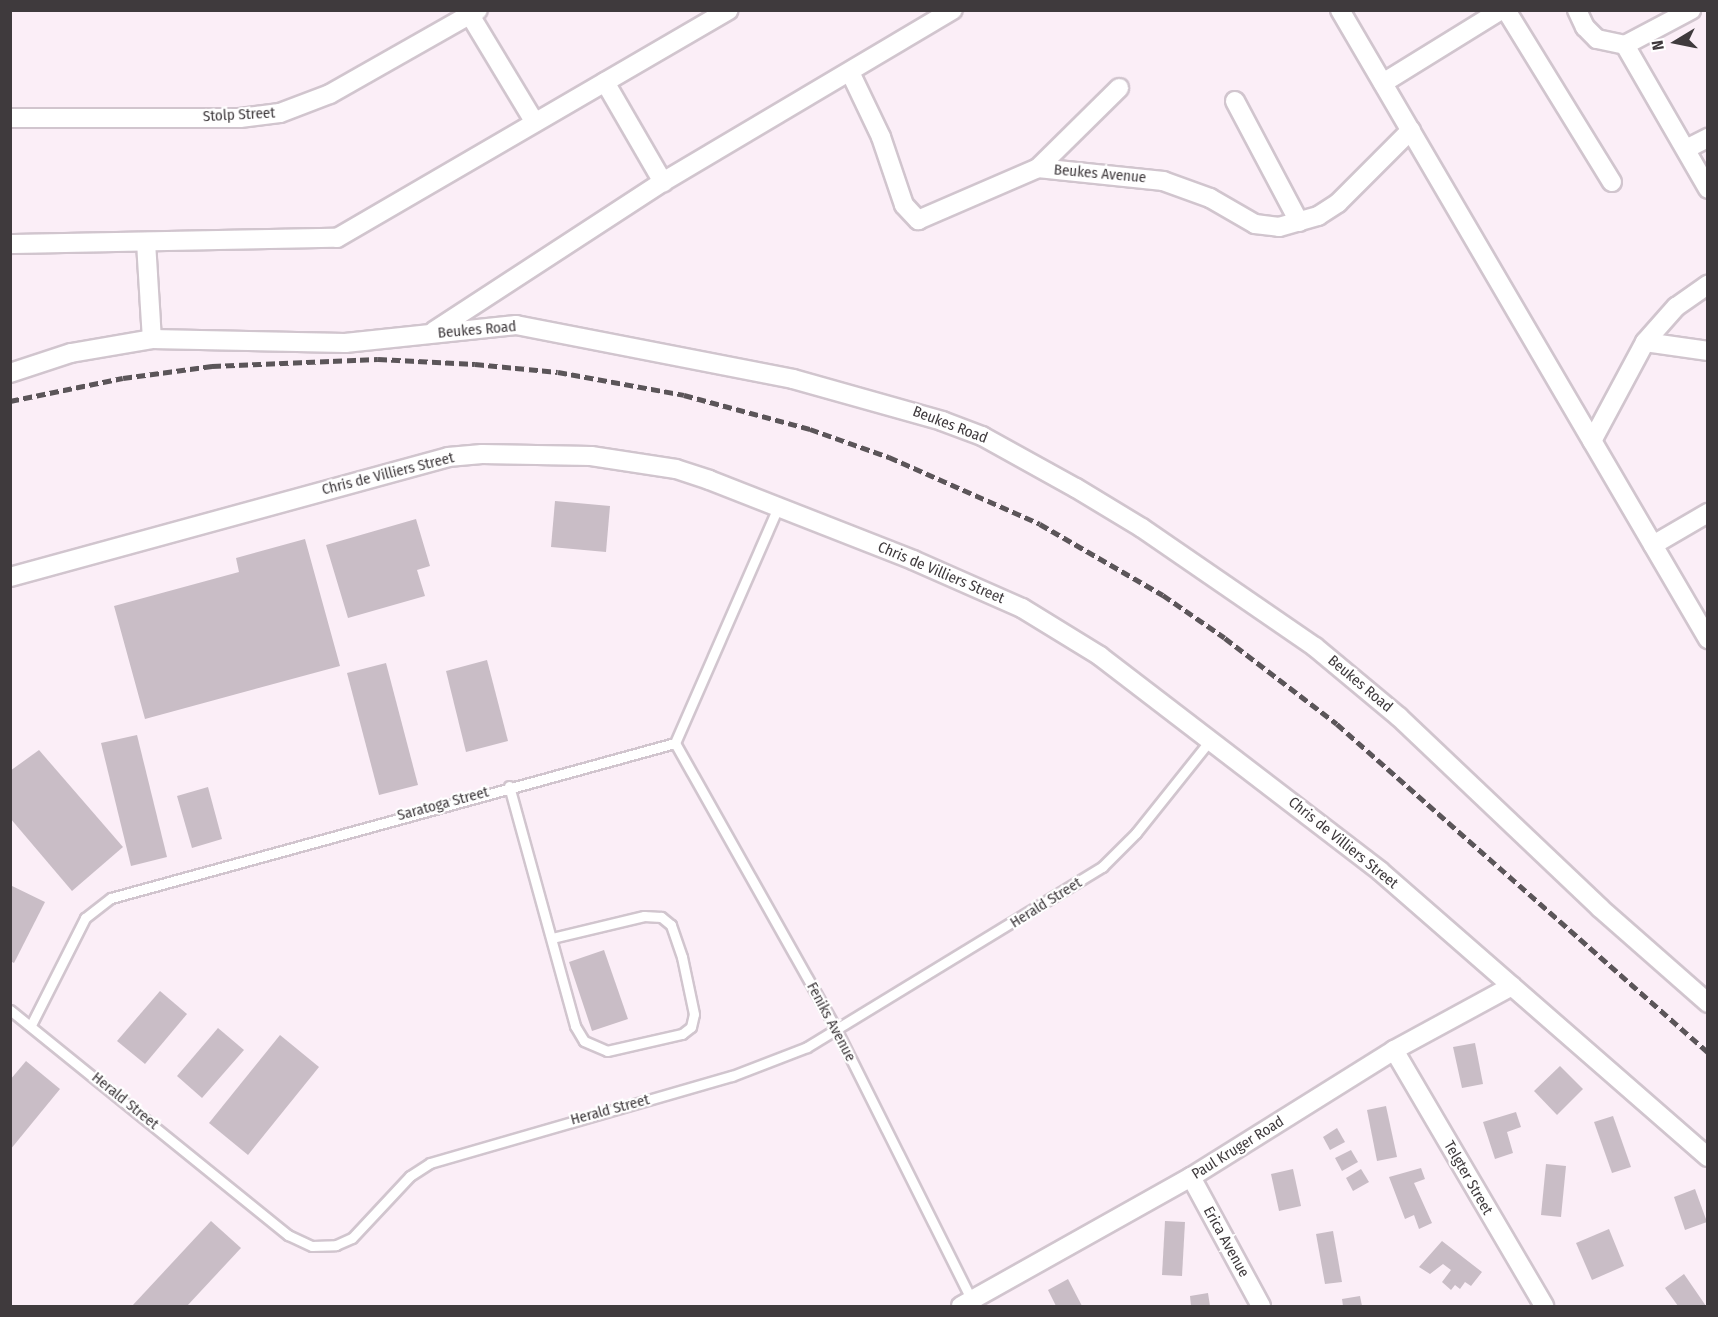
<!DOCTYPE html>
<style>
body{margin:0}
#map{position:relative;width:1718px;height:1317px;overflow:hidden;background:#fbeef7;font-family:"Fira Sans Condensed",sans-serif}
div>[style]{position:absolute}
.building>*{inset:0;background:#c9bdc6}
.roads{filter:drop-shadow(2px 0 #d1c5ce) drop-shadow(-2px 0 #d1c5ce) drop-shadow(0 2px #d1c5ce) drop-shadow(0 -2px #d1c5ce)}
.service>*{height:9px;margin:-4.5px;padding:0 4.5px;transform-origin:4.5px;border-radius:4.5px;background:#fff}
.minor>*{height:18px;margin:-9px;padding:0 9px;transform-origin:9px;border-radius:9px;background:#fff}
.rail>*{height:4.5px;margin-top:-2.25px;transform-origin:0;background:repeating-linear-gradient(90deg,#5b5559 0 9px,transparent 0 13.5px)}
span{translate:-50% -50%;white-space:nowrap;text-align:center;line-height:1.15;-webkit-text-stroke:4.5px #fff;paint-order:stroke}
.street-label{font-size:15px;color:#3f3a3d}
.frame{position:absolute;inset:0;border:12px solid #3f3a3d;pointer-events:none}
.north{position:absolute;left:1646px;top:12px;width:60px;height:60px;-webkit-text-stroke:4px #fff;paint-order:stroke;rotate:260deg;font-size:16px;font-weight:700;line-height:24px;text-align:center;color:#3f3a3d}
.north::after{content:'';display:block;margin:auto;width:21px;height:27px;background:#3f3a3d;clip-path:polygon(50% 0,100% 100%,50% 72%,0 100%)}
</style>
<div id="map">
<div class="building">
<i style="clip-path:polygon(555px 501px,610px 506px,606px 552px,551px 547px)"></i>
<i style="clip-path:polygon(416px 519px,430px 566px,417px 570px,425px 596px,348px 618px,326px 545px)"></i>
<i style="clip-path:polygon(305px 539px,340px 666px,145px 719px,114px 606px,239px 572px,236px 558px)"></i>
<i style="clip-path:polygon(487px 660px,508px 741px,466px 752px,446px 671px)"></i>
<i style="clip-path:polygon(386px 663px,418px 785px,379px 795px,347px 673px)"></i>
<i style="clip-path:polygon(137px 735px,167px 857px,131px 866px,101px 743px)"></i>
<i style="clip-path:polygon(39px 750px,123px 847px,72px 891px,10px 818px,10px 771px)"></i>
<i style="clip-path:polygon(208px 787px,222px 839px,192px 848px,177px 796px)"></i>
<i style="clip-path:polygon(10px 885px,45px 902px,14px 963px,10px 961px)"></i>
<i style="clip-path:polygon(604px 950px,628px 1019px,592px 1031px,569px 962px)"></i>
<i style="clip-path:polygon(160px 991px,187px 1014px,145px 1064px,117px 1041px)"></i>
<i style="clip-path:polygon(218px 1028px,244px 1050px,202px 1098px,177px 1076px)"></i>
<i style="clip-path:polygon(280px 1035px,319px 1067px,248px 1155px,209px 1123px)"></i>
<i style="clip-path:polygon(1475px 1043px,1483px 1084px,1462px 1088px,1453px 1047px)"></i>
<i style="clip-path:polygon(26px 1061px,60px 1089px,10px 1150px,10px 1080px)"></i>
<i style="clip-path:polygon(1560px 1066px,1583px 1089px,1557px 1115px,1534px 1091px)"></i>
<i style="clip-path:polygon(1386px 1106px,1397px 1157px,1377px 1161px,1367px 1110px)"></i>
<i style="clip-path:polygon(1516px 1112px,1521px 1127px,1507px 1132px,1513px 1153px,1495px 1159px,1483px 1122px)"></i>
<i style="clip-path:polygon(1613px 1116px,1631px 1167px,1612px 1173px,1594px 1122px)"></i>
<i style="clip-path:polygon(1337px 1128px,1345px 1142px,1330px 1150px,1323px 1137px)"></i>
<i style="clip-path:polygon(1351px 1150px,1358px 1162px,1342px 1171px,1335px 1158px)"></i>
<i style="clip-path:polygon(1546px 1164px,1566px 1166px,1561px 1217px,1541px 1215px)"></i>
<i style="clip-path:polygon(1421px 1168px,1425px 1179px,1414px 1183px,1432px 1223px,1419px 1229px,1414px 1215px,1405px 1219px,1389px 1177px)"></i>
<i style="clip-path:polygon(1293px 1169px,1301px 1206px,1279px 1211px,1271px 1174px)"></i>
<i style="clip-path:polygon(1361px 1169px,1369px 1182px,1353px 1191px,1346px 1178px)"></i>
<i style="clip-path:polygon(1695px 1189px,1707px 1222px,1685px 1230px,1674px 1197px)"></i>
<i style="clip-path:polygon(211px 1221px,241px 1248px,187px 1306px,132px 1306px)"></i>
<i style="clip-path:polygon(1165px 1221px,1185px 1222px,1182px 1276px,1162px 1275px)"></i>
<i style="clip-path:polygon(1609px 1229px,1624px 1266px,1592px 1280px,1576px 1243px)"></i>
<i style="clip-path:polygon(1333px 1231px,1342px 1282px,1325px 1284px,1316px 1234px)"></i>
<i style="clip-path:polygon(1442px 1241px,1482px 1272px,1471px 1286px,1465px 1282px,1460px 1289px,1455px 1285px,1451px 1290px,1442px 1282px,1451px 1270px,1443px 1264px,1430px 1274px,1419px 1267px)"></i>
<i style="clip-path:polygon(1684px 1274px,1706px 1306px,1678px 1306px,1665px 1288px)"></i>
<i style="clip-path:polygon(1068px 1279px,1082px 1306px,1056px 1306px,1048px 1290px)"></i>
<i style="clip-path:polygon(1208px 1293px,1210px 1306px,1191px 1306px,1190px 1296px)"></i>
<i style="clip-path:polygon(1360px 1296px,1362px 1306px,1343px 1306px,1342px 1299px)"></i>
</div>
<div class="roads">
<div class="service">
<i style="left:675px;top:743px;width:328px;rotate:60.6deg"></i>
<i style="left:836px;top:1029px;width:303px;rotate:63.4deg"></i>
<i style="left:675px;top:743px;width:257px;rotate:-66.4deg"></i>
<i style="left:509px;top:786px;width:249px;rotate:74.6deg"></i>
<i style="left:575px;top:1026px;width:17px;rotate:59deg"></i>
<i style="left:584px;top:1041px;width:25px;rotate:23deg"></i>
<i style="left:607px;top:1051px;width:77px;rotate:-12.8deg"></i>
<i style="left:682px;top:1034px;width:11px;rotate:-38deg"></i>
<i style="left:691px;top:1027px;width:13px;rotate:-77deg"></i>
<i style="left:694px;top:1014px;width:58px;rotate:-101.9deg"></i>
<i style="left:682px;top:957px;width:34px;rotate:-109deg"></i>
<i style="left:671px;top:925px;width:13px;rotate:-141deg"></i>
<i style="left:661px;top:917px;width:17px;rotate:-177deg"></i>
<i style="left:644px;top:916px;width:95px;rotate:166.6deg"></i>
<i style="left:10px;top:1010px;width:358px;rotate:39deg"></i>
<i style="left:288px;top:1235px;width:26px;rotate:25deg"></i>
<i style="left:312px;top:1246px;width:24px;rotate:-2deg"></i>
<i style="left:336px;top:1245px;width:17px;rotate:-24deg"></i>
<i style="left:352px;top:1238px;width:85px;rotate:-46.9deg"></i>
<i style="left:410px;top:1176px;width:24px;rotate:-33deg"></i>
<i style="left:430px;top:1163px;width:314px;rotate:-16.1deg"></i>
<i style="left:732px;top:1076px;width:80px;rotate:-21.1deg"></i>
<i style="left:807px;top:1047px;width:346px;rotate:-31.4deg"></i>
<i style="left:1102px;top:867px;width:48px;rotate:-45deg"></i>
<i style="left:1136px;top:833px;width:120px;rotate:-51.4deg"></i>
<i style="left:31px;top:1025px;width:120px;rotate:-63.2deg"></i>
<i style="left:85px;top:918px;width:33px;rotate:-38deg"></i>
<i style="left:111px;top:898px;width:585px;rotate:-15.37deg"></i>
</div>
<div class="minor">
<i style="left:1340px;top:10px;width:729px;rotate:59.67deg"></i>
<i style="left:1506px;top:10px;width:202px;rotate:58.4deg"></i>
<i style="left:1577px;top:10px;width:19px;rotate:65deg"></i>
<i style="left:1585px;top:27px;width:17px;rotate:45deg"></i>
<i style="left:1597px;top:39px;width:29px;rotate:12deg"></i>
<i style="left:1625px;top:45px;width:166px;rotate:60deg"></i>
<i style="left:470px;top:15px;width:124px;rotate:58.9deg"></i>
<i style="left:1625px;top:45px;width:75px;rotate:-27.9deg"></i>
<i style="left:850px;top:72px;width:72px;rotate:64.5deg"></i>
<i style="left:881px;top:137px;width:72px;rotate:71.3deg"></i>
<i style="left:904px;top:205px;width:21px;rotate:47deg"></i>
<i style="left:918px;top:220px;width:131px;rotate:-23.4deg"></i>
<i style="left:1038px;top:168px;width:126px;rotate:5.9deg"></i>
<i style="left:1163px;top:181px;width:50px;rotate:19.9deg"></i>
<i style="left:1210px;top:198px;width:52px;rotate:30deg"></i>
<i style="left:1255px;top:224px;width:24px;rotate:7deg"></i>
<i style="left:1279px;top:227px;width:41px;rotate:-15.8deg"></i>
<i style="left:1318px;top:216px;width:24px;rotate:-33deg"></i>
<i style="left:1338px;top:203px;width:103px;rotate:-45deg"></i>
<i style="left:605px;top:82px;width:116px;rotate:59.9deg"></i>
<i style="left:1383px;top:83px;width:139px;rotate:-31.7deg"></i>
<i style="left:1235px;top:101px;width:137px;rotate:62.1deg"></i>
<i style="left:10px;top:118px;width:230px"></i>
<i style="left:240px;top:118px;width:40px;rotate:-7.1deg"></i>
<i style="left:280px;top:113px;width:53px;rotate:-20.8deg"></i>
<i style="left:330px;top:94px;width:170px;rotate:-29.6deg"></i>
<i style="left:1686px;top:149px;width:25px;rotate:-27deg"></i>
<i style="left:1038px;top:168px;width:114px;rotate:-44.6deg"></i>
<i style="left:146px;top:242px;width:97px;rotate:86.5deg"></i>
<i style="left:10px;top:244px;width:327px;rotate:-1.1deg"></i>
<i style="left:337px;top:238px;width:453px;rotate:-30.2deg"></i>
<i style="left:434px;top:331px;width:273px;rotate:-33.1deg"></i>
<i style="left:663px;top:182px;width:337px;rotate:-30.7deg"></i>
<i style="left:1645px;top:342px;width:64px;rotate:8.1deg"></i>
<i style="left:10px;top:373px;width:64px;rotate:-18.2deg"></i>
<i style="left:71px;top:353px;width:82px;rotate:-9.8deg"></i>
<i style="left:152px;top:339px;width:193px;rotate:1.2deg"></i>
<i style="left:345px;top:343px;width:172px;rotate:-6deg"></i>
<i style="left:516px;top:325px;width:282px;rotate:11deg"></i>
<i style="left:793px;top:379px;width:155px;rotate:15.7deg"></i>
<i style="left:942px;top:421px;width:43px;rotate:20.6deg"></i>
<i style="left:982px;top:436px;width:107px;rotate:29deg"></i>
<i style="left:1076px;top:488px;width:77px;rotate:31.2deg"></i>
<i style="left:1142px;top:528px;width:210px;rotate:34.5deg"></i>
<i style="left:1315px;top:647px;width:109px;rotate:39.8deg"></i>
<i style="left:1399px;top:717px;width:277px;rotate:43.5deg"></i>
<i style="left:1600px;top:908px;width:144px;rotate:41.3deg"></i>
<i style="left:1592px;top:441px;width:112px;rotate:-61.8deg"></i>
<i style="left:1645px;top:342px;width:47px;rotate:-48.5deg"></i>
<i style="left:1676px;top:307px;width:39px;rotate:-35deg"></i>
<i style="left:1653px;top:545px;width:64px;rotate:-30.2deg"></i>
<i style="left:10px;top:577px;width:454px;rotate:-15.3deg"></i>
<i style="left:448px;top:457px;width:34px;rotate:-5deg"></i>
<i style="left:482px;top:454px;width:109px;rotate:1.1deg"></i>
<i style="left:591px;top:456px;width:86px;rotate:8.7deg"></i>
<i style="left:676px;top:469px;width:35px;rotate:18deg"></i>
<i style="left:709px;top:480px;width:219px;rotate:21.4deg"></i>
<i style="left:913px;top:560px;width:119px;rotate:23.8deg"></i>
<i style="left:1022px;top:608px;width:92px;rotate:31.6deg"></i>
<i style="left:1100px;top:656px;width:353px;rotate:37.5deg"></i>
<i style="left:1380px;top:871px;width:435px;rotate:41.1deg"></i>
<i style="left:1394px;top:1050px;width:297px;rotate:59.6deg"></i>
<i style="left:1191px;top:1177px;width:147px;rotate:61.5deg"></i>
<i style="left:961px;top:1306px;width:264px;rotate:-29.3deg"></i>
<i style="left:1191px;top:1177px;width:239px;rotate:-32deg"></i>
<i style="left:1394px;top:1050px;width:134px;rotate:-28.5deg"></i>
</div>
</div>
<div class="rail">
<i style="left:10px;top:401px;width:115px;rotate:-11.5deg"></i>
<i style="left:123px;top:378px;width:90px;rotate:-7.7deg"></i>
<i style="left:212px;top:366px;width:166px;rotate:-2.4deg"></i>
<i style="left:378px;top:359px;width:97px;rotate:3deg"></i>
<i style="left:475px;top:364px;width:83px;rotate:5.5deg"></i>
<i style="left:558px;top:372px;width:128px;rotate:10.3deg"></i>
<i style="left:684px;top:395px;width:131px;rotate:15.1deg"></i>
<i style="left:810px;top:429px;width:84px;rotate:19.5deg"></i>
<i style="left:889px;top:457px;width:165px;rotate:23.9deg"></i>
<i style="left:1040px;top:524px;width:142px;rotate:30deg"></i>
<i style="left:1163px;top:595px;width:75px;rotate:34.7deg"></i>
<i style="left:1225px;top:638px;width:141px;rotate:37.5deg"></i>
<i style="left:1337px;top:724px;width:495px;rotate:41.5deg"></i>
</div>
<div class="street-label">
<span style="left:239px;top:115px;rotate:-3deg">Stolp Street</span>
<span style="left:1100px;top:174px;rotate:5deg">Beukes Avenue</span>
<span style="left:477px;top:330px;rotate:-5deg">Beukes Road</span>
<span style="left:950px;top:425px;rotate:21deg">Beukes Road</span>
<span style="left:388px;top:474px;rotate:-14deg">Chris de Villiers Street</span>
<span style="left:941px;top:573px;rotate:23deg">Chris de Villiers Street</span>
<span style="left:1360px;top:684px;rotate:40deg">Beukes Road</span>
<span style="left:443px;top:804px;rotate:-15deg">Saratoga Street</span>
<span style="left:1343px;top:843px;rotate:39deg">Chris de Villiers Street</span>
<span style="left:1046px;top:903px;rotate:-32deg">Herald Street</span>
<span style="left:831px;top:1022px;rotate:62deg">Feniks Avenue</span>
<span style="left:125px;top:1101px;rotate:39deg">Herald Street</span>
<span style="left:610px;top:1110px;rotate:-15deg">Herald Street</span>
<span style="left:1238px;top:1148px;rotate:-32deg">Paul Kruger Road</span>
<span style="left:1468px;top:1178px;rotate:60deg">Telgter Street</span>
<span style="left:1226px;top:1242px;rotate:61deg">Erica Avenue</span>
</div>
<div class="frame"></div>
<div class="north">N</div>
</div>
